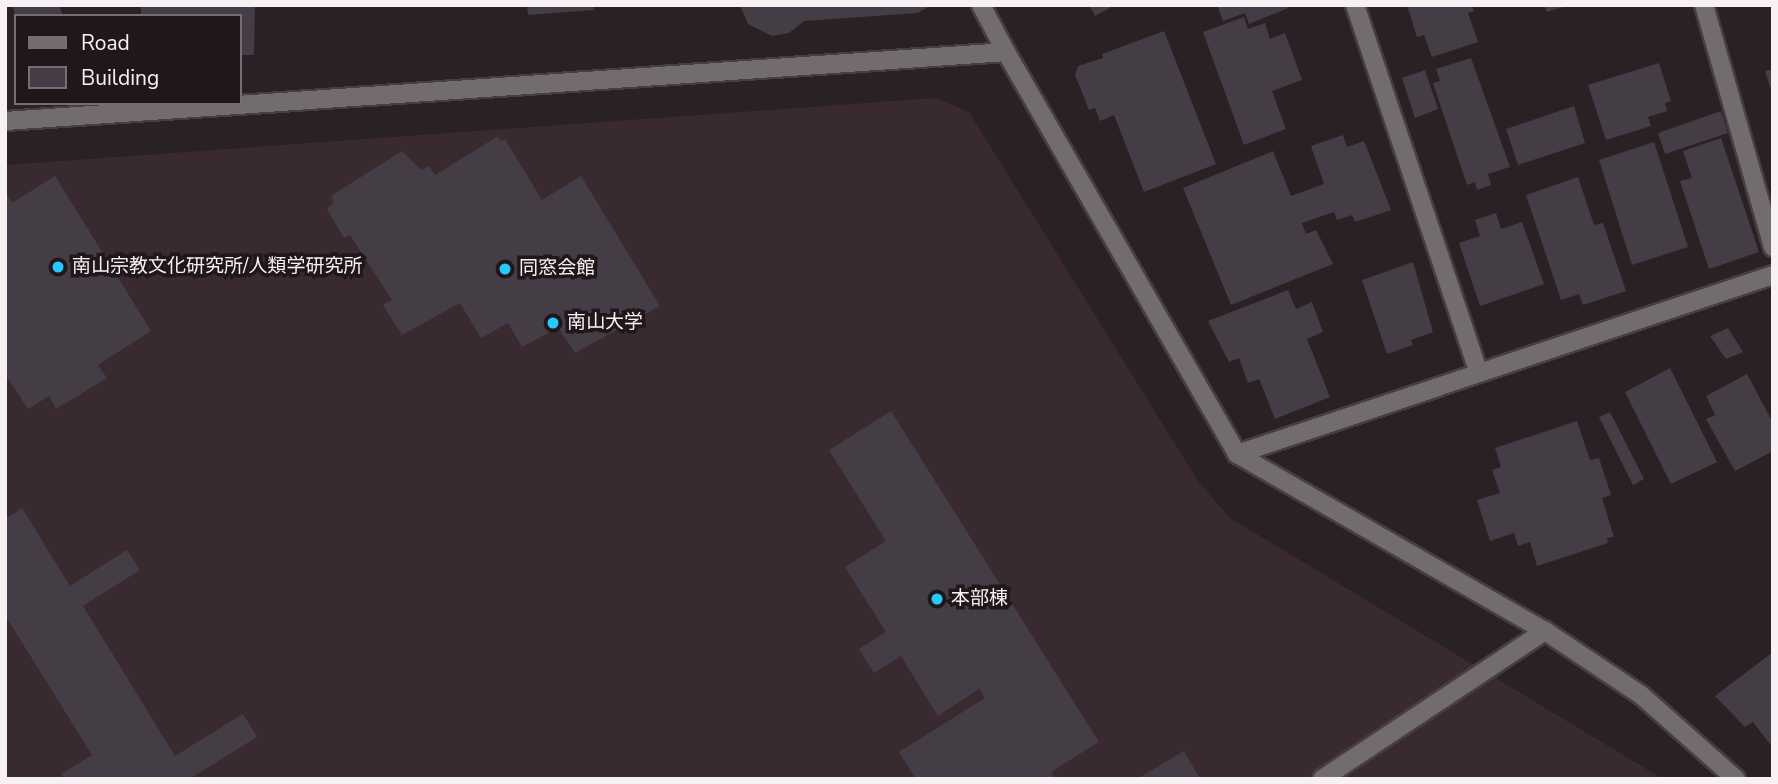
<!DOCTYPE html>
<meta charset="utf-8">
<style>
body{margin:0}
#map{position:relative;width:1778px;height:784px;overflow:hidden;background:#2a2124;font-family:"Nunito Sans","Noto Sans JP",sans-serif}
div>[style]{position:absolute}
.built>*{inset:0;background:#392a30}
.building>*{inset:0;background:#453d45}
.roads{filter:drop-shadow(2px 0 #473e41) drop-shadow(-2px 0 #473e41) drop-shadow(0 2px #473e41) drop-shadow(0 -2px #473e41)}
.service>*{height:18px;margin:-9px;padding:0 9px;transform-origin:9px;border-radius:9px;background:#726c6c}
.minor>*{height:18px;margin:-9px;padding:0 9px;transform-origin:9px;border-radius:9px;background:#726c6c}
.tertiary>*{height:18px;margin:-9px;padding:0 9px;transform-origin:9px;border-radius:9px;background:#726c6c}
.dots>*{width:19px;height:19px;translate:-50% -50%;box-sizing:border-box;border:4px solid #20171b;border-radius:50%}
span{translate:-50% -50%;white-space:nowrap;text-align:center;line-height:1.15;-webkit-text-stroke:7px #20171b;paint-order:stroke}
.poi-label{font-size:19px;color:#f8f1f4}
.left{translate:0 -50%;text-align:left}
.frame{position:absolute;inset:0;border:7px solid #f8f1f4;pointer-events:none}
.legend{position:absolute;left:14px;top:14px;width:228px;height:91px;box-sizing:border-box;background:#20171b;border:2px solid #766e72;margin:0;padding:9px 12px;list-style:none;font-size:21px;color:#f8f1f4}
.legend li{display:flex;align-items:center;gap:14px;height:35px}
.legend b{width:35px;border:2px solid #766e72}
</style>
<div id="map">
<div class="built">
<i style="clip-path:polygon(935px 98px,969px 112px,1198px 481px,1230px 518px,1663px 779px,5px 779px,5px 165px)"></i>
</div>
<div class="building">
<i style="clip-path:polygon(12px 5px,59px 5px,63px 16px,16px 16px)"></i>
<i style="clip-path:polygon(141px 5px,255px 5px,254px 55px,240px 55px,240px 16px,141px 16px)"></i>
<i style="clip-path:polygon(527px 5px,593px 5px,594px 10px,528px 15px)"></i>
<i style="clip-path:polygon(740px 5px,931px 5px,918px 13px,804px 21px,789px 33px,772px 36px,748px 24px)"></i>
<i style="clip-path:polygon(1089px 5px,1115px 5px,1095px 16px)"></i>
<i style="clip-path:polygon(1217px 5px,1287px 5px,1288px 8px,1249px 24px,1245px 13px,1223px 21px)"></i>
<i style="clip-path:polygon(1407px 5px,1472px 5px,1474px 11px,1468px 13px,1478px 42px,1432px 57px,1424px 35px,1417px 37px)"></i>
<i style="clip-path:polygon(1544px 5px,1566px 5px,1566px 6px,1547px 12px)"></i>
<i style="clip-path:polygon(1244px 17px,1248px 29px,1265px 23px,1270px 39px,1285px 33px,1302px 80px,1272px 91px,1286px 129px,1244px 145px,1203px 32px)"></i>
<i style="clip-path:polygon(1164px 31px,1216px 164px,1144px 192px,1114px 115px,1100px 121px,1095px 108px,1089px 110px,1075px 75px,1078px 66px,1103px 58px,1102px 54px)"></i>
<i style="clip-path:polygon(1471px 58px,1510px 167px,1488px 174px,1491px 185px,1477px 190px,1475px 182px,1467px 185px,1433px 83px,1440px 81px,1436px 69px)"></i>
<i style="clip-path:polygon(1659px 63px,1671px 101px,1665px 103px,1667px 111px,1648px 117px,1651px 126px,1606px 140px,1588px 85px)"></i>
<i style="clip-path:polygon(1773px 69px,1773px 86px,1770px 87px,1765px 71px)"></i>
<i style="clip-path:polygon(1425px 70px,1438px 109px,1415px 118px,1402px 78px)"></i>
<i style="clip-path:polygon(1574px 106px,1585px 143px,1518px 165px,1506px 129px)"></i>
<i style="clip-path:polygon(1721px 111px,1728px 133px,1665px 154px,1658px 133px)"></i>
<i style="clip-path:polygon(1343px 135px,1347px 147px,1364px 141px,1391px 210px,1355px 222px,1352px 215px,1337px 220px,1334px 212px,1302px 223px,1306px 234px,1316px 230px,1333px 264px,1231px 305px,1183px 188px,1273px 151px,1291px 196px,1324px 184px,1311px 146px)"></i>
<i style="clip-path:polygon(498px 136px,500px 141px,505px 139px,542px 200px,581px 176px,660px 306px,575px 353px,558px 328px,522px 347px,508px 323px,481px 338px,460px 303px,402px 335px,383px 305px,392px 300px,350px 235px,344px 238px,327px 209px,334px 202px,331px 196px,402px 151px,421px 170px,429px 166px,435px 175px)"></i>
<i style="clip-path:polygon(1721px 138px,1759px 252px,1709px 269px,1680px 181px,1692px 178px,1683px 151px)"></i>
<i style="clip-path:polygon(1654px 142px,1688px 247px,1632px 265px,1599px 160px)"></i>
<i style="clip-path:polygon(55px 176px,151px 331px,98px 365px,107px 378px,56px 409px,49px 396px,28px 409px,5px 374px,5px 191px,12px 203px)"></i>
<i style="clip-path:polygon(1578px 177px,1594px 225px,1603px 223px,1626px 291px,1583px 305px,1579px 294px,1561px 300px,1526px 195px)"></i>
<i style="clip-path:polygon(1496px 213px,1501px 229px,1522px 222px,1544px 284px,1480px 306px,1459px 243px,1480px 236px,1475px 220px)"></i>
<i style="clip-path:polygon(1413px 262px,1433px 332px,1411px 340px,1413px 345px,1387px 354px,1362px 280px)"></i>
<i style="clip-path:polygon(1288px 290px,1296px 309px,1312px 302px,1323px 332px,1307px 339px,1330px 397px,1275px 419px,1259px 379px,1248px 383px,1239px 358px,1229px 362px,1208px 321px)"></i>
<i style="clip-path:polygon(1728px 328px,1743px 352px,1726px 359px,1710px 336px)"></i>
<i style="clip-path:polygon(1670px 368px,1717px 462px,1671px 484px,1625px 392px)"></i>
<i style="clip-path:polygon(1747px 374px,1773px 423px,1773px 451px,1735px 471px,1706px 419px,1715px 415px,1706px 396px)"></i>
<i style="clip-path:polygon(891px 411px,1099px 742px,1051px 772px,1055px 779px,916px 779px,899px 752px,985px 698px,979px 689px,938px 716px,901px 656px,874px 673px,859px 649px,886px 632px,845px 567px,886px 541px,829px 450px)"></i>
<i style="clip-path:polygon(1610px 412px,1644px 479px,1633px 485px,1599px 417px)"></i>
<i style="clip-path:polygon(1577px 421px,1590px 460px,1599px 458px,1611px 495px,1602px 498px,1614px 537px,1607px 538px,1608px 543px,1537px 566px,1530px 542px,1518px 546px,1514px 533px,1490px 541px,1477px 500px,1500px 493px,1492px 470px,1501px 467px,1495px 448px)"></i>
<i style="clip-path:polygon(22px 508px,70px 586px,127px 550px,140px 570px,83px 606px,175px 756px,243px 714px,257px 737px,189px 779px,64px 779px,61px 774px,92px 755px,5px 615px,5px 519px)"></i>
<i style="clip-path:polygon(1773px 652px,1773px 748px,1753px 722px,1745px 727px,1715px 696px)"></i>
<i style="clip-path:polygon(1184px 751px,1200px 779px,1137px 779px)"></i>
</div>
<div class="roads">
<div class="service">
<i style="left:1322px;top:779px;width:268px;rotate:-33.6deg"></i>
</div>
<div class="minor">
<i style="left:1355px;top:5px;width:388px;rotate:71.4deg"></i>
<i style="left:1704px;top:5px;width:252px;rotate:74.1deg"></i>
<i style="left:5px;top:121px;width:1003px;rotate:-3.94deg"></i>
<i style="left:1006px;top:52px;width:53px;rotate:-118deg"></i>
<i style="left:1237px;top:454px;width:565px;rotate:-18.47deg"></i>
</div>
<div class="tertiary">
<i style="left:1006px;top:52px;width:464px;rotate:60.1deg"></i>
<i style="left:1237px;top:454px;width:355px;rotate:29.9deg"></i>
<i style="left:1545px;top:631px;width:115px;rotate:33.7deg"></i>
<i style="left:1641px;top:695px;width:127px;rotate:41.5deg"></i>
</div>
</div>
<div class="dots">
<i style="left:58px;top:267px;background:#26c9fe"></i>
<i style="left:505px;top:269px;background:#26c9fe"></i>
<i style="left:553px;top:323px;background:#26c9fe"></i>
<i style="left:937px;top:599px;background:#26c9fe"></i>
</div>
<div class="poi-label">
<span class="left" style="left:72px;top:267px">南山宗教文化研究所/人類学研究所</span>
<span class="left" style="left:519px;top:269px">同窓会館</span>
<span class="left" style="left:567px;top:323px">南山大学</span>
<span class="left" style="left:951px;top:599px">本部棟</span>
</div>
<div class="frame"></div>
<ul class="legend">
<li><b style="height:9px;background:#726c6c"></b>Road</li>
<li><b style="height:19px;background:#453d45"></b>Building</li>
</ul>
</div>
